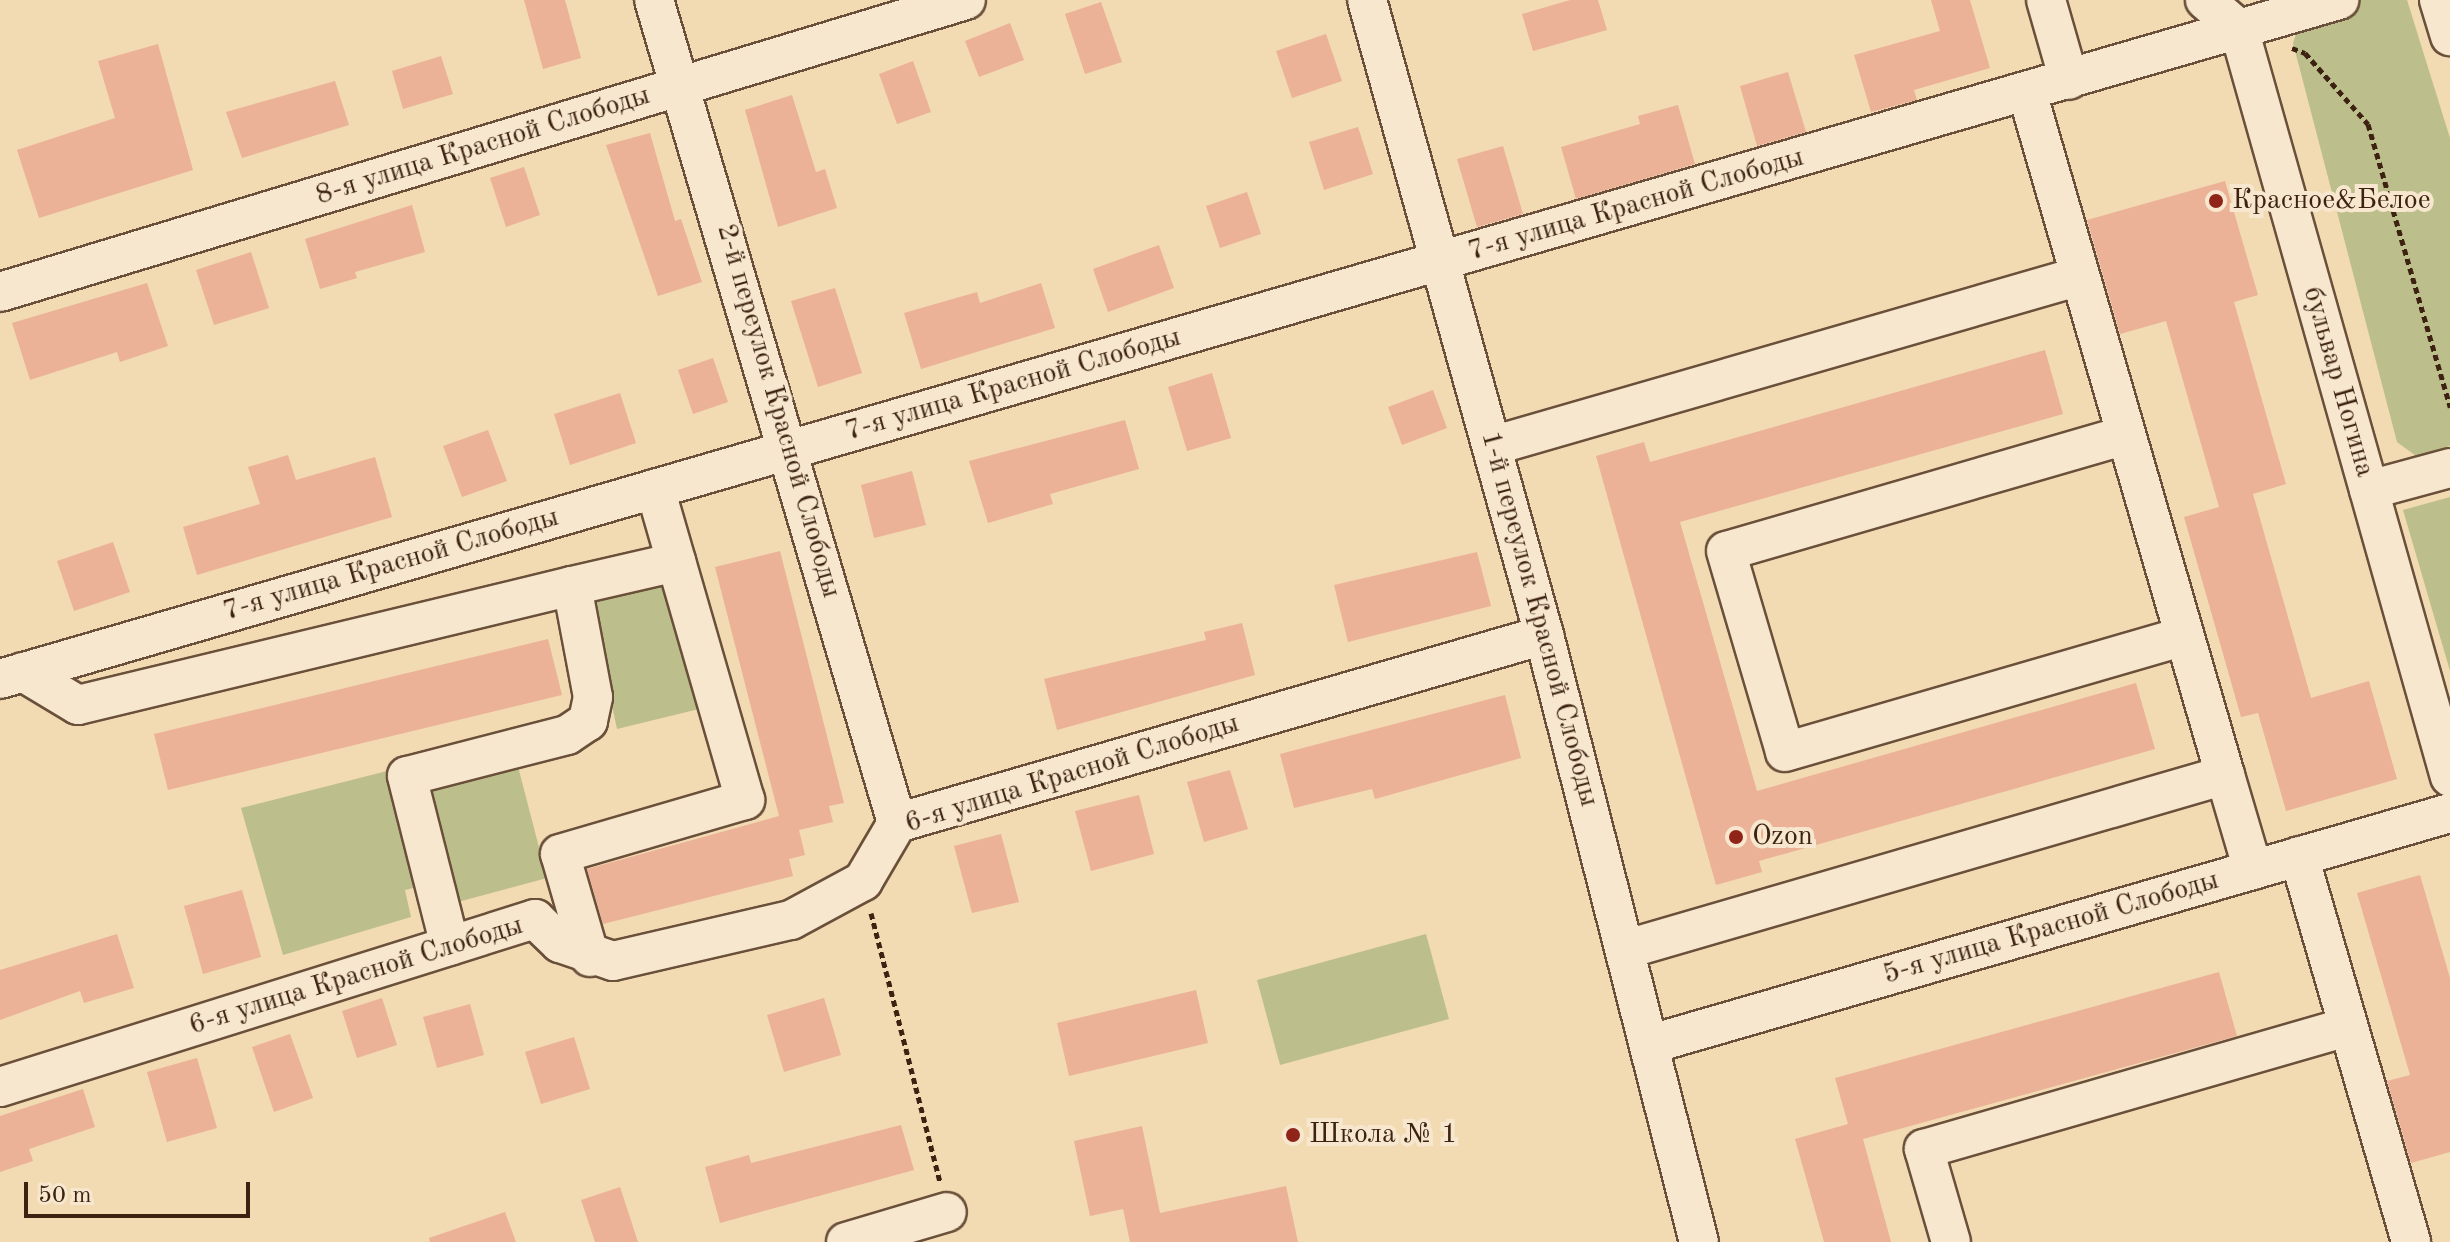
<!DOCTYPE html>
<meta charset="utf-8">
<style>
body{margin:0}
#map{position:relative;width:2450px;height:1242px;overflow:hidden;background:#f2dab3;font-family:"Old Standard TT",serif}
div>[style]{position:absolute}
.green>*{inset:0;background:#bcbf8b}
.building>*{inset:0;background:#ebb297}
.path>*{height:5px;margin-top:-2.5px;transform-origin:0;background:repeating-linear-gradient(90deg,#3d2212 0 6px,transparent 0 10px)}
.roads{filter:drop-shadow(2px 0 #6a503a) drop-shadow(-2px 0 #6a503a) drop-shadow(0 2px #6a503a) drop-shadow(0 -2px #6a503a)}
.minor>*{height:38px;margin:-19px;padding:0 19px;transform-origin:19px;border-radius:19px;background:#f7e7ce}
.dots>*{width:22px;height:22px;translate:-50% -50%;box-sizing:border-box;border:4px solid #f7e7ce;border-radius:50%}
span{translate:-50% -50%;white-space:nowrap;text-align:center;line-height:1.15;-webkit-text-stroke:8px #f7e7ce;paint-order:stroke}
.street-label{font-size:28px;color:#3d2212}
.poi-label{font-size:28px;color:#3d2212}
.left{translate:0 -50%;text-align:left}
.scale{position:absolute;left:24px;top:1182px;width:226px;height:36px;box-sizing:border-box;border:4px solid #3d2212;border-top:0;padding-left:10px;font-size:24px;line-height:28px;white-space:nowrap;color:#3d2212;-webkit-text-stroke:6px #f7e7ce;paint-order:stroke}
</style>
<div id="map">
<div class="green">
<i style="clip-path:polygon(2337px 0,2407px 0,2450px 138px,2450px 446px,2416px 456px,2397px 442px,2293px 43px,2305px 8px)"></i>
<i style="clip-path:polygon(2450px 497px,2450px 671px,2403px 510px)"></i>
<i style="clip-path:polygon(654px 582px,664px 587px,678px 619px,699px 709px,617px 729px,591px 607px,595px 597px)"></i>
<i style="clip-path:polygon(515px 755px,547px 878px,454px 903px,426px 790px)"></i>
<i style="clip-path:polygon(391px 770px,421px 886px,405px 890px,411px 917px,283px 955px,241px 808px)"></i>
<i style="clip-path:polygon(1426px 934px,1449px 1019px,1280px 1065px,1257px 980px)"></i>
</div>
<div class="building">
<i style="clip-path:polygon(524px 0,565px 0,581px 58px,543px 69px)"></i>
<i style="clip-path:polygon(1570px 0,1598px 0,1607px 30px,1533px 51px,1522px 14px)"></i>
<i style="clip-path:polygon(1931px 0,1970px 0,1990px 68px,1914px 90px,1917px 100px,1871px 112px,1854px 55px,1940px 31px)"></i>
<i style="clip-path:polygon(1101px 2px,1122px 62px,1085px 74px,1065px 14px)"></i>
<i style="clip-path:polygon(1010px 23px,1024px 60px,979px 77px,965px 41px)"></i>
<i style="clip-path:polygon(1326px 34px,1342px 81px,1292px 98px,1276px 51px)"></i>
<i style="clip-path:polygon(158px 44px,193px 170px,39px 218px,17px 150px,115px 118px,98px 61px)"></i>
<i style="clip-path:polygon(441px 56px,453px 94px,403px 109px,392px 71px)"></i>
<i style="clip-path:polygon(913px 61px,931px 112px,897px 124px,879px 74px)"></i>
<i style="clip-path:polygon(1788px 72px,1806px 132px,1757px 146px,1740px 86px)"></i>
<i style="clip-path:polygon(335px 81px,349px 125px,242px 158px,226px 112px)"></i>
<i style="clip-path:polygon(792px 95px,816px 172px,825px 169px,837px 208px,778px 227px,745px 110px)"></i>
<i style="clip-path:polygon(1678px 105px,1695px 164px,1576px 199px,1561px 147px,1640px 124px,1638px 116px)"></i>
<i style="clip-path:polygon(1358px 127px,1373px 174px,1324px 190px,1309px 142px)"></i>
<i style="clip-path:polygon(650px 133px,675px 221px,681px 219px,702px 282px,658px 296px,606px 145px)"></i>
<i style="clip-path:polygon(1503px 146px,1523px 214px,1477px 227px,1457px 159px)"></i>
<i style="clip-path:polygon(524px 167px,540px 215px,506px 227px,490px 178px)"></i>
<i style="clip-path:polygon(2225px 181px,2258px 295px,2234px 302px,2286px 484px,2253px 494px,2311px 698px,2369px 681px,2397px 779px,2286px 811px,2258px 713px,2241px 717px,2184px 517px,2219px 507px,2166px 321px,2120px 334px,2087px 220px)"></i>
<i style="clip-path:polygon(1247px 192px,1261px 234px,1220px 248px,1206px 206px)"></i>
<i style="clip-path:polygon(412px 205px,425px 252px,355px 272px,357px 278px,320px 289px,305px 239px)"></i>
<i style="clip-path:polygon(1159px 245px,1174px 288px,1108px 312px,1093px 269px)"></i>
<i style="clip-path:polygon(251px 252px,269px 308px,214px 325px,196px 270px)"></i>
<i style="clip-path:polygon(147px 283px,168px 346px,120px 362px,117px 352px,30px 380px,12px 323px)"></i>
<i style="clip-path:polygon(1041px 283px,1055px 328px,921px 369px,904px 313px,977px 292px,980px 303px)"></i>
<i style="clip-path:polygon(835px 288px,862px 373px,818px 387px,791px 301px)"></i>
<i style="clip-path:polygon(2045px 350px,2063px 414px,1680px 522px,1757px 791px,2136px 683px,2155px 749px,1759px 861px,1762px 872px,1716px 885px,1596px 456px,1644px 442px,1650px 462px)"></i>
<i style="clip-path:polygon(713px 358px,728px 402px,693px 414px,678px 370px)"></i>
<i style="clip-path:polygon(1212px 373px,1231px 438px,1187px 451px,1168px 387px)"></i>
<i style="clip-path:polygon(1433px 390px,1447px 428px,1402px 445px,1388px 407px)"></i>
<i style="clip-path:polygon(620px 393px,636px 443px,570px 465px,554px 414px)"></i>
<i style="clip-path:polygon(1125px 420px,1139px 469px,1050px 494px,1053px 504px,988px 523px,969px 461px)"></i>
<i style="clip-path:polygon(488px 430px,507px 481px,462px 497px,443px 446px)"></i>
<i style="clip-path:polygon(288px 455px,296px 480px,375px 457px,392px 517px,197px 575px,183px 527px,260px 504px,248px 467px)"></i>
<i style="clip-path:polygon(912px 471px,926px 525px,874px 538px,861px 485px)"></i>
<i style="clip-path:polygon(113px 542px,130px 592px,74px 611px,57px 561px)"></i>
<i style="clip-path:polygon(780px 551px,844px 803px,829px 806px,833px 822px,799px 830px,805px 855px,789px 859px,793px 876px,603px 924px,587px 869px,779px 816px,715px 567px)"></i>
<i style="clip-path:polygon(1477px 552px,1491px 606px,1348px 642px,1334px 585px)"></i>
<i style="clip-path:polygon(1242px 623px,1255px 675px,1057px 730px,1044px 679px,1206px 640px,1204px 632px)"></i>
<i style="clip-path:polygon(548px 639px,562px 695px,168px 790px,154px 734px)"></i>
<i style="clip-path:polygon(1505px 695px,1521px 758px,1375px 799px,1372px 789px,1294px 808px,1280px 754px)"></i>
<i style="clip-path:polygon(1230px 770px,1248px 829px,1204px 842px,1187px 782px)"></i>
<i style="clip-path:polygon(1139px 795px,1154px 854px,1091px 871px,1075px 811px)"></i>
<i style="clip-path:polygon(1001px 834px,1019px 902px,972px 913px,954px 846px)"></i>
<i style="clip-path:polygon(2420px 875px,2450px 978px,2450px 1152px,2411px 1163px,2387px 1081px,2410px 1075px,2357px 893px)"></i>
<i style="clip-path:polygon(242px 890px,261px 957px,203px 974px,184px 906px)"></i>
<i style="clip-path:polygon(117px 934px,134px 988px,84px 1003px,80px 991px,0 1020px,0 970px)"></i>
<i style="clip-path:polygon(2219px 972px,2237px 1036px,1863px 1139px,1891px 1242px,1824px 1242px,1795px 1139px,1848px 1124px,1835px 1078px)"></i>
<i style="clip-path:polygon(1196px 990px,1208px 1043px,1069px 1076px,1057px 1023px)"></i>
<i style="clip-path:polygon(382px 998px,397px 1045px,357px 1058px,342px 1011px)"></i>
<i style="clip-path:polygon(824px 998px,841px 1055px,784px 1072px,767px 1015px)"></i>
<i style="clip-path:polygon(470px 1004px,484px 1055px,437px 1068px,423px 1017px)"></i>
<i style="clip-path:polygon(290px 1034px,313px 1098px,274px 1112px,252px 1047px)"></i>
<i style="clip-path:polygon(574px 1037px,590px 1089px,541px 1104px,525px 1052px)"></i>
<i style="clip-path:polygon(197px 1058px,217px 1128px,167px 1142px,147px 1072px)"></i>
<i style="clip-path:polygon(83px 1089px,95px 1127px,29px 1149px,33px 1161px,0 1172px,0 1116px)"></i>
<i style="clip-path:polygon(901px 1125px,914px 1170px,720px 1223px,705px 1167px,749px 1155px,751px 1163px)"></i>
<i style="clip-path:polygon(1142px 1126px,1160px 1213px,1286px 1186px,1298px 1242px,1130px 1242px,1123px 1209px,1090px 1216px,1074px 1141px)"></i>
<i style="clip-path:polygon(620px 1187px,638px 1242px,595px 1242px,581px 1200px)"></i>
<i style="clip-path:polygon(505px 1212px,516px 1242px,430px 1242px,429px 1238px)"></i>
</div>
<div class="path">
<i style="left:2292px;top:48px;width:14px;rotate:21deg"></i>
<i style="left:2305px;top:53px;width:95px;rotate:48.4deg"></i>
<i style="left:2368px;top:124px;width:295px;rotate:73.8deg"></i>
<i style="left:871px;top:913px;width:278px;rotate:75.6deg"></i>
</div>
<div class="roads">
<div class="minor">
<i style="left:654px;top:0;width:858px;rotate:73.55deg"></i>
<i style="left:1367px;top:0;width:659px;rotate:74.42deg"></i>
<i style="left:1544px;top:635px;width:626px;rotate:75.68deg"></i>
<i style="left:2046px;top:0;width:83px;rotate:74deg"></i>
<i style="left:2205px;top:0;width:45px;rotate:40.5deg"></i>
<i style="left:2239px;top:29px;width:777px;rotate:74.25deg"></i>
<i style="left:2439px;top:0;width:38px;rotate:73deg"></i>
<i style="left:0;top:292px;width:1009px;rotate:-16.82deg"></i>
<i style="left:2126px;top:435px;width:416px;rotate:163.8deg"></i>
<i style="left:1726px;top:551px;width:209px;rotate:73.6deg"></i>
<i style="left:1785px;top:752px;width:416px;rotate:-16.2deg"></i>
<i style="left:1492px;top:446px;width:612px;rotate:-16.13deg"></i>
<i style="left:2369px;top:490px;width:84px;rotate:-15.2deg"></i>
<i style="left:572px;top:586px;width:107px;rotate:-13deg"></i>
<i style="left:23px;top:672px;width:64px;rotate:31deg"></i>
<i style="left:78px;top:705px;width:508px;rotate:-13.54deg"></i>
<i style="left:572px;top:586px;width:113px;rotate:79.3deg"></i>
<i style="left:593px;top:697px;width:25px;rotate:102deg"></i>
<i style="left:588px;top:721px;width:25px;rotate:146deg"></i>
<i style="left:567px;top:735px;width:165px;rotate:165.6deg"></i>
<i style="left:407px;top:776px;width:175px;rotate:75.8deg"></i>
<i style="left:0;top:679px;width:2436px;rotate:-16.19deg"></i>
<i style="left:2225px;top:775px;width:99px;rotate:73.6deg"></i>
<i style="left:2299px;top:856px;width:402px;rotate:73.8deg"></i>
<i style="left:1627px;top:949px;width:623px;rotate:-16.22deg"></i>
<i style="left:2225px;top:775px;width:711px;rotate:-106.17deg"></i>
<i style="left:590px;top:957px;width:107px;rotate:-106.2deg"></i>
<i style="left:560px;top:854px;width:193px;rotate:-16.3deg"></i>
<i style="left:745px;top:800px;width:324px;rotate:-106.1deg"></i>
<i style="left:1651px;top:1044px;width:832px;rotate:-16.13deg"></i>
<i style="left:0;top:1087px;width:561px;rotate:-17.43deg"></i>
<i style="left:535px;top:919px;width:35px;rotate:44deg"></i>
<i style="left:560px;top:943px;width:56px;rotate:18.8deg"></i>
<i style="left:613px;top:961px;width:183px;rotate:-13deg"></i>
<i style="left:791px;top:920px;width:82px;rotate:-28.4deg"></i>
<i style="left:863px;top:881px;width:67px;rotate:-59.6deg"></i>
<i style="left:897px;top:823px;width:674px;rotate:-16.2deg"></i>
<i style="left:846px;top:1242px;width:105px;rotate:-16.5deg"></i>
<i style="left:1951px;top:1242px;width:97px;rotate:-106.2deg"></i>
<i style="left:1924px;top:1149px;width:441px;rotate:-16.1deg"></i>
</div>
</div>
<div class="dots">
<i style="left:2216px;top:201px;background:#8f2418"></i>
<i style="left:1736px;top:837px;background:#8f2418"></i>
<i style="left:1293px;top:1135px;background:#8f2418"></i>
</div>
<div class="street-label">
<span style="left:483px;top:146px;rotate:-17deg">8-я улица Красной Слободы</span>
<span style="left:1636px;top:205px;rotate:-16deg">7-я улица Красной Слободы</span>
<span style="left:2338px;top:382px;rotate:74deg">бульвар Ногина</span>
<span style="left:1013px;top:385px;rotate:-16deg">7-я улица Красной Слободы</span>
<span style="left:778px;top:411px;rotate:74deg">2-й переулок Красной Слободы</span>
<span style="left:391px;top:565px;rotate:-16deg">7-я улица Красной Слободы</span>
<span style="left:1539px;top:619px;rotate:75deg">1-й переулок Красной Слободы</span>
<span style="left:1072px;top:774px;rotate:-17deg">6-я улица Красной Слободы</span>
<span style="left:2051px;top:928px;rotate:-16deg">5-я улица Красной Слободы</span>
<span style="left:356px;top:976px;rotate:-17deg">6-я улица Красной Слободы</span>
</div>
<div class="poi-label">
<span class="left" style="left:2232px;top:201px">Красное&amp;Белое</span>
<span class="left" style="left:1752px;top:837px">Ozon</span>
<span class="left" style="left:1309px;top:1135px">Школа № 1</span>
</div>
<div class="scale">50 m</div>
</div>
